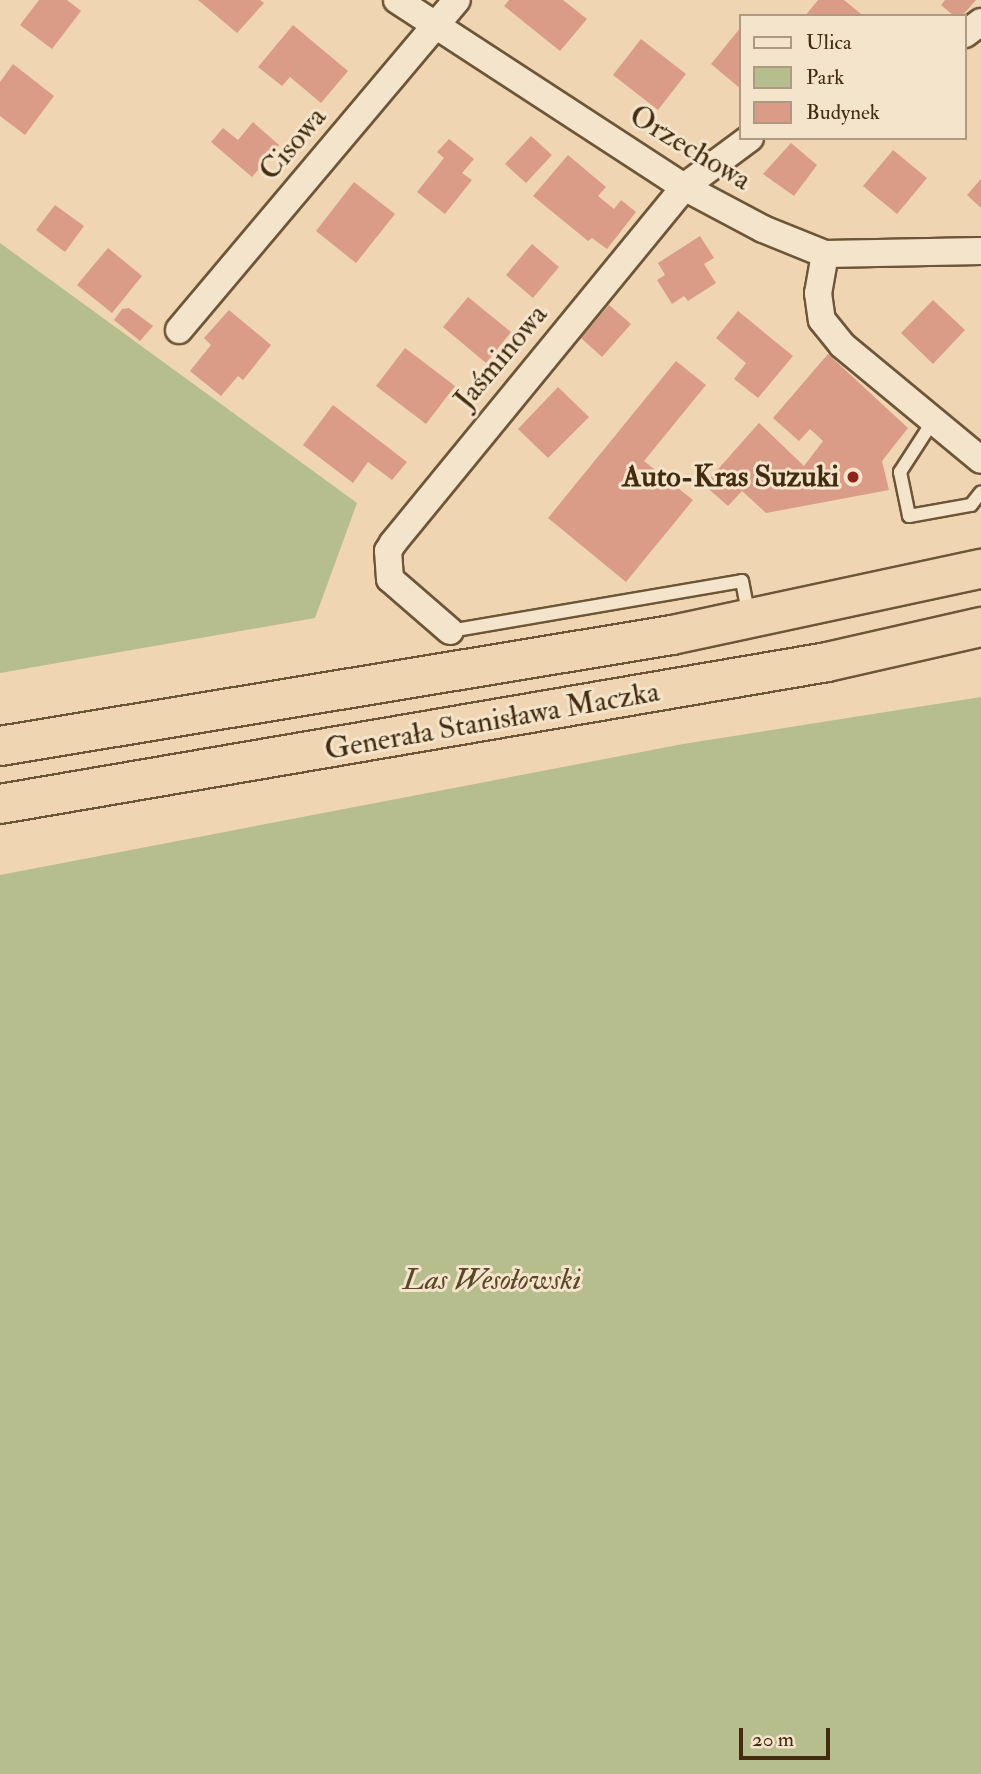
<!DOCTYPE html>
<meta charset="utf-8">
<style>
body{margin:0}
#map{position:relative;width:981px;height:1774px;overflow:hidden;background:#efd5b1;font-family:"IM FELL Double Pica",serif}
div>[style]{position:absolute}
.green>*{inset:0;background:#b6be8e}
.building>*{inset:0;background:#da9c86}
.roads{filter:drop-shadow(2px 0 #6d5638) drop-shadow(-2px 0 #6d5638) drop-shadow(0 2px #6d5638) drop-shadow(0 -2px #6d5638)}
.lane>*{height:12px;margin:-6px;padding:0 6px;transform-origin:6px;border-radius:6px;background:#f5e4cc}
.street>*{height:26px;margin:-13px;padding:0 13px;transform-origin:13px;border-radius:13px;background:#f5e4cc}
.highway>*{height:38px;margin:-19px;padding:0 19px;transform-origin:19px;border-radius:19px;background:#efd5b1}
.dots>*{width:19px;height:19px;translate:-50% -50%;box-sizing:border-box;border:4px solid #f5e4cc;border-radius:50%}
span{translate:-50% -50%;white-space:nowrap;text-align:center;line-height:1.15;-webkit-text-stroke:6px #f5e4cc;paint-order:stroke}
.street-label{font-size:30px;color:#422b0f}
.poi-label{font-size:30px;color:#422b0f;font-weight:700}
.right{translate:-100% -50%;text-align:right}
.park-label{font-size:30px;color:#594828;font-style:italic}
.legend{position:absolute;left:739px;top:14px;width:228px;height:126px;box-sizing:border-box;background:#f5e4cc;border:2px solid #ad9a80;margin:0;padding:9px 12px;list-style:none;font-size:21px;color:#422b0f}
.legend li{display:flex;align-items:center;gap:14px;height:35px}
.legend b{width:35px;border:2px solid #ad9a80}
.scale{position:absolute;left:739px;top:1728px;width:91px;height:32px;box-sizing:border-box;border:4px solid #422b0f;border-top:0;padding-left:9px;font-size:21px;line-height:24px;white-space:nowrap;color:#422b0f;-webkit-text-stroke:5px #f5e4cc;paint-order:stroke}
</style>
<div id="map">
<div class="green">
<i style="clip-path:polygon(0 243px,357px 503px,315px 618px,0 673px)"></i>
<i style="clip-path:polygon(981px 697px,981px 1774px,0 1774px,0 875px,683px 744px)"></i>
</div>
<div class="building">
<i style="clip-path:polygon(39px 0,67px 0,81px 11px,52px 49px,20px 25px)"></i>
<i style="clip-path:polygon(198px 0,260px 0,264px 3px,237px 33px)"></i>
<i style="clip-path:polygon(509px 0,563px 0,587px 19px,560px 51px,504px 6px)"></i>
<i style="clip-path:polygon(818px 0,844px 0,861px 14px,805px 16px)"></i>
<i style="clip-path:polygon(945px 0,976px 0,962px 16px,954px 16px,941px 5px)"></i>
<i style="clip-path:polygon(293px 25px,348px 71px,321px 103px,290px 77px,282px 86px,258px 67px)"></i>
<i style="clip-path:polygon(741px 27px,741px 89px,711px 64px)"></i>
<i style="clip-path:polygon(641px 39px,686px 74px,658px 110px,613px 75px)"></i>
<i style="clip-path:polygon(13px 64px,54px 96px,25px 135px,0 116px,0 82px)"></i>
<i style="clip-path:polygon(253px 122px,279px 145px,252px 177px,211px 142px,223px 128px,238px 140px)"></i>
<i style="clip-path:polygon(531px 136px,552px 155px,526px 183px,505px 164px)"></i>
<i style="clip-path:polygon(449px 139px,474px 159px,462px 173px,472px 180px,445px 214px,417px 192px,444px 158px,437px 152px)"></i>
<i style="clip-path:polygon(791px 143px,817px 165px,794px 196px,763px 174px)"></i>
<i style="clip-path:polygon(893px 150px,927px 178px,897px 214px,863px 186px)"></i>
<i style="clip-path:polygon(568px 155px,606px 187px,598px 196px,614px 209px,621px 200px,636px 212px,607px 249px,592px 238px,588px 241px,533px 196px)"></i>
<i style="clip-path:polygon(981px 179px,981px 208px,967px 195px)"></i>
<i style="clip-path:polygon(354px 182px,395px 214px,356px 263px,316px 231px)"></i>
<i style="clip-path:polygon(55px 205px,84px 226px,65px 252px,36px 230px)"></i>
<i style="clip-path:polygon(700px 236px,714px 258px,704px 264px,716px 283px,688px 301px,684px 296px,672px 304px,657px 280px,665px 275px,658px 263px)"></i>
<i style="clip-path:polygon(532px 244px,559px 267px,533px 298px,506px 275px)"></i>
<i style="clip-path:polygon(108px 248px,142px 276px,112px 313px,77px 285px)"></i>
<i style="clip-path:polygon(468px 297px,511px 332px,486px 363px,443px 327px)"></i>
<i style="clip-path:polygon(933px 300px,965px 330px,933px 364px,901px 333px)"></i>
<i style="clip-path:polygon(609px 305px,631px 324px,602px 357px,581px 338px)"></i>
<i style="clip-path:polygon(129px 308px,153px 326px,140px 341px,114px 320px,122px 309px)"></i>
<i style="clip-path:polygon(229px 310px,271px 345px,243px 380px,238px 376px,221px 396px,190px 371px,211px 345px,204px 338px)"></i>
<i style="clip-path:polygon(738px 311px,793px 356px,758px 398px,734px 379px,746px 363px,716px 338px)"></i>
<i style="clip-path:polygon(405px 348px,455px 386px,426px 424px,376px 386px)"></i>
<i style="clip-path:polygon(828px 354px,908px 428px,882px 461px,889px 490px,766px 513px,742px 491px,728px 506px,704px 485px,759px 423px,804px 466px,823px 441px,810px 429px,799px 441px,773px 418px)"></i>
<i style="clip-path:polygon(676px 361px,706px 385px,644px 461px,693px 500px,626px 582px,548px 518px)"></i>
<i style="clip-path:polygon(558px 387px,589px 417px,548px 458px,518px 429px)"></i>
<i style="clip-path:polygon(333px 405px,407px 462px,392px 480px,368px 462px,353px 483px,303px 445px)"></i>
</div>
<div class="roads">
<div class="lane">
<i style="left:933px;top:421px;width:61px;rotate:122.9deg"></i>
<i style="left:900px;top:472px;width:45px;rotate:78.4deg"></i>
<i style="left:909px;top:516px;width:63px;rotate:-10.1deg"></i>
<i style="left:971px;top:505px;width:16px;rotate:-52deg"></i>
<i style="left:450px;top:631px;width:296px;rotate:-9.7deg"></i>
<i style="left:742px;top:581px;width:33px;rotate:79deg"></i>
</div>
<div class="street">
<i style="left:397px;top:0;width:343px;rotate:33.1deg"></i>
<i style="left:684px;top:187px;width:89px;rotate:28deg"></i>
<i style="left:763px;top:229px;width:67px;rotate:22deg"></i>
<i style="left:825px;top:254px;width:156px;rotate:-1.1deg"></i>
<i style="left:965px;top:34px;width:20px;rotate:-37deg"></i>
<i style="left:825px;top:254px;width:40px;rotate:100deg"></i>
<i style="left:818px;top:293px;width:27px;rotate:82deg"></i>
<i style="left:822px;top:320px;width:32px;rotate:51deg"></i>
<i style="left:842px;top:345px;width:180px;rotate:39.6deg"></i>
<i style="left:179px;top:330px;width:431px;rotate:-49.9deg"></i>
<i style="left:450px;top:631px;width:79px;rotate:-139.1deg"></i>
<i style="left:390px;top:579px;width:28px;rotate:-94deg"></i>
<i style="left:388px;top:551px;width:9px;rotate:-58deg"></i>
<i style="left:393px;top:543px;width:460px;rotate:-50.7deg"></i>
<i style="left:684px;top:187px;width:82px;rotate:-36.6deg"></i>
</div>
<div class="highway">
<i style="left:0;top:746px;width:681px;rotate:-9.38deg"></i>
<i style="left:672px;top:635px;width:316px;rotate:-12.1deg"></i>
<i style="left:0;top:804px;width:839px;rotate:-9.74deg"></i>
<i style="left:827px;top:662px;width:158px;rotate:-12.8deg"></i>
</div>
</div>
<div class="dots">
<i style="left:853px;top:477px;background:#8f2418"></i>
</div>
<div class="street-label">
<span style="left:293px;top:144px;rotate:-50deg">Cisowa</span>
<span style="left:690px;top:148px;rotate:31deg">Orzechowa</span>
<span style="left:501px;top:357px;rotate:-50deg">Jaśminowa</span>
<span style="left:492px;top:721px;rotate:-10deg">Generała Stanisława Maczka</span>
</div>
<div class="poi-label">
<span class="right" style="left:839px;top:477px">Auto-Kras Suzuki</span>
</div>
<div class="park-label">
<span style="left:492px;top:1280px">Las Wesołowski</span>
</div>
<ul class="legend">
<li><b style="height:9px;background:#f5e4cc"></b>Ulica</li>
<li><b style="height:19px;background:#b6be8e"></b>Park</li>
<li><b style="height:19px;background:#da9c86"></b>Budynek</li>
</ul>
<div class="scale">20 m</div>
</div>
